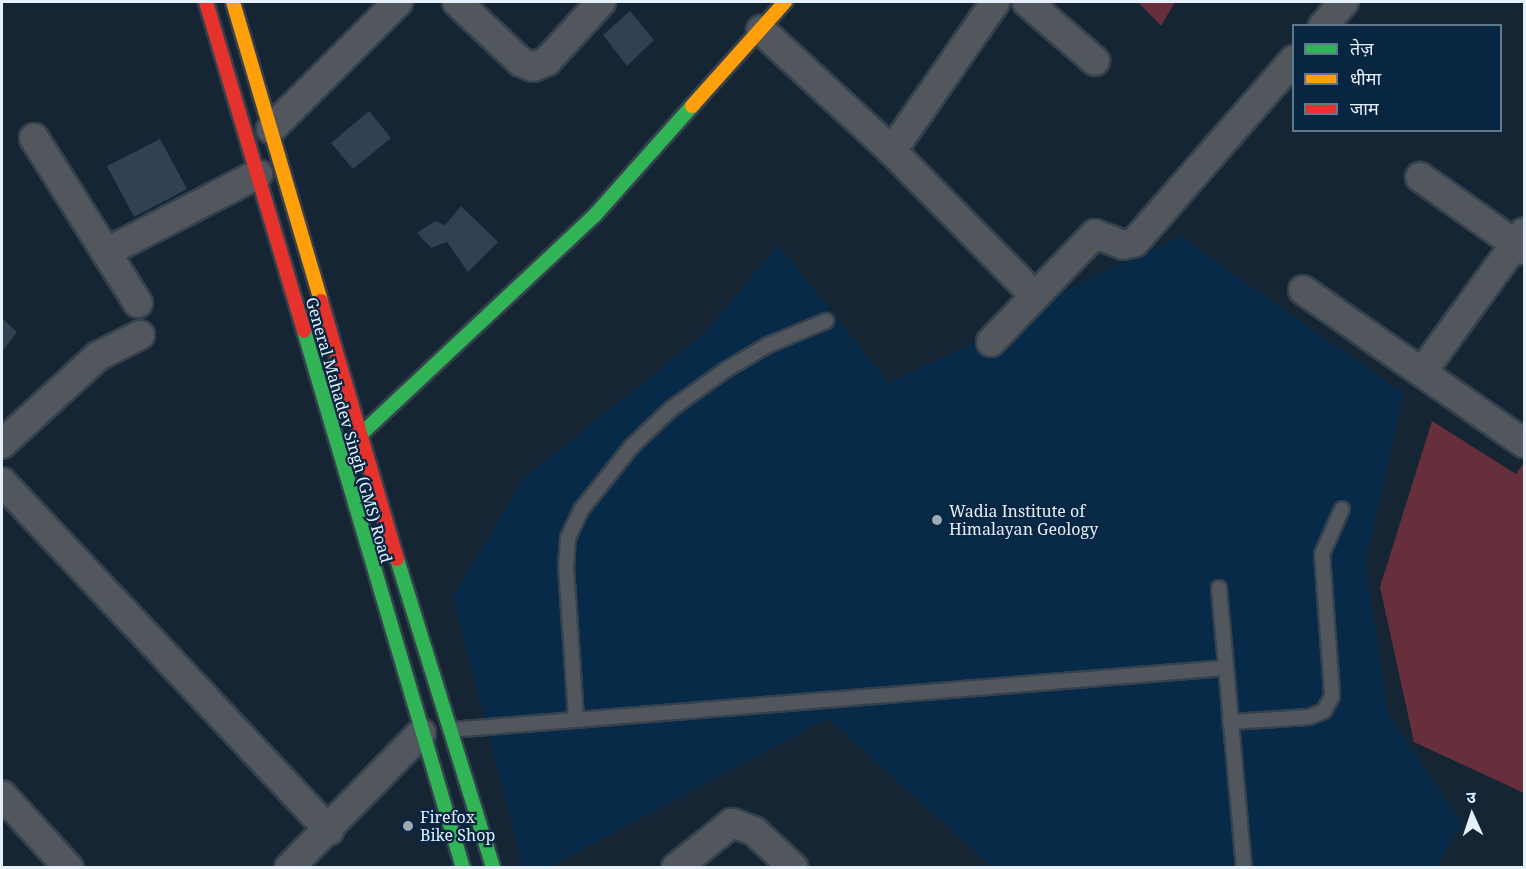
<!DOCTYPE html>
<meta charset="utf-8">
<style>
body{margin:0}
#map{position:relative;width:1526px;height:869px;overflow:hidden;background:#152534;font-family:"Noto Serif","Noto Sans Devanagari",serif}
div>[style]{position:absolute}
.built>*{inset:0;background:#082a49}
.forest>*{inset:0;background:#672e3c}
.building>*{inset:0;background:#304151}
.roads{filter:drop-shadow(2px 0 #35414d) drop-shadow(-2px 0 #35414d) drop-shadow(0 2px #35414d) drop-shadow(0 -2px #35414d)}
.lane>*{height:14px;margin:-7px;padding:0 7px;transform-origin:7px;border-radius:7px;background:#51575d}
.street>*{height:28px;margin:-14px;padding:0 14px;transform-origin:14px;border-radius:14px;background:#51575d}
.fast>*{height:14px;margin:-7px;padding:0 7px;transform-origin:7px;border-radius:7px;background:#30b455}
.slow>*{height:14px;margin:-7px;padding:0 7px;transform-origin:7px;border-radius:7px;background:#ff9f0a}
.jam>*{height:14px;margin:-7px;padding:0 7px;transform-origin:7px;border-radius:7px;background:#e5322d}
.dots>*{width:16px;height:16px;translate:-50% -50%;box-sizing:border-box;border:3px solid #082641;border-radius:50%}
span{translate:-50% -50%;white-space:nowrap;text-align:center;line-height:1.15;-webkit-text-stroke:4.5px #082641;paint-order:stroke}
.street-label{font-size:16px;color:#e6f0fb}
.poi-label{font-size:16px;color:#e6f0fb}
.left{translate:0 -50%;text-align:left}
.frame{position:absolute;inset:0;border:3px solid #e6f0fb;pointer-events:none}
.legend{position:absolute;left:1292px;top:24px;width:210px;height:108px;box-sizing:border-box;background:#082641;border:2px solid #61778b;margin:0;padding:8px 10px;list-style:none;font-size:18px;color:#e6f0fb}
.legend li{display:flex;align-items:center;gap:12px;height:30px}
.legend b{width:30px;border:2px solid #61778b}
.north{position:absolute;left:1442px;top:785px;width:60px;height:60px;-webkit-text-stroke:4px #082641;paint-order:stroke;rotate:357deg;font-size:16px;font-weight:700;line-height:24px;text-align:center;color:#e6f0fb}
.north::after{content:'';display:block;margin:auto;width:21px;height:27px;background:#e6f0fb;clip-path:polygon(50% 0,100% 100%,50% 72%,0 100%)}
</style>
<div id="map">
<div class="built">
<i style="clip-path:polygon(1181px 237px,1404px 394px,1365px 562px,1388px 714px,1462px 824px,1436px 867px,992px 867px,828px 718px,549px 867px,523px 867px,453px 597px,525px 477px,703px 335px,778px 245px,888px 383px,950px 354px,1100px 273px)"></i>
</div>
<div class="forest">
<i style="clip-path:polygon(1138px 2px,1175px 2px,1161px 26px)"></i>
<i style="clip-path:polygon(1432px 421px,1516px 474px,1524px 463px,1524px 793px,1414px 742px,1380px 587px)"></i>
</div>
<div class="building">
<i style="clip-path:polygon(630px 11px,654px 40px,627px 66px,603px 35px)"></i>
<i style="clip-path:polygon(369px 111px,391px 138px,353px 169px,331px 143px)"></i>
<i style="clip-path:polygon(160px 139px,187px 189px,134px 217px,107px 166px)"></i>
<i style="clip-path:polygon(461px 206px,498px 242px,468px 272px,447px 242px,431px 248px,417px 233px,435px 221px,445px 225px)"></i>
<i style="clip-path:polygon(2px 318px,17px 332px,2px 352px)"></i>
</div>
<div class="roads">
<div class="lane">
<i style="left:1219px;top:588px;width:281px;rotate:84.9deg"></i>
<i style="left:576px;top:717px;width:150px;rotate:-93.8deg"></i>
<i style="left:566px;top:567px;width:29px;rotate:-86deg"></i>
<i style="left:568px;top:538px;width:31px;rotate:-65deg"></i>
<i style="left:581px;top:510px;width:82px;rotate:-51.4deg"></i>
<i style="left:632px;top:446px;width:54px;rotate:-43.5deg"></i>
<i style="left:671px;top:409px;width:65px;rotate:-35.6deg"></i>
<i style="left:724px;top:371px;width:51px;rotate:-30.6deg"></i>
<i style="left:768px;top:345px;width:63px;rotate:-22.5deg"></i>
<i style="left:1230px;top:722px;width:79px;rotate:-3.6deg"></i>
<i style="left:1309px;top:717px;width:16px;rotate:-22deg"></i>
<i style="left:1324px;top:711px;width:17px;rotate:-62deg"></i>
<i style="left:1332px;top:696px;width:17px;rotate:-93deg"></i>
<i style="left:1331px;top:679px;width:125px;rotate:-94.1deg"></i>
<i style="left:1322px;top:554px;width:49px;rotate:-66deg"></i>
<i style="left:450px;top:730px;width:778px;rotate:-4.57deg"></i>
</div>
<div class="street">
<i style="left:457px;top:2px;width:88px;rotate:43.2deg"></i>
<i style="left:521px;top:62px;width:13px;rotate:23deg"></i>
<i style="left:533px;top:67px;width:15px;rotate:-23deg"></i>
<i style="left:547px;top:61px;width:80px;rotate:-47.5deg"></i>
<i style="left:1027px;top:2px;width:90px;rotate:40.9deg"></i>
<i style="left:1323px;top:26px;width:32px;rotate:-49deg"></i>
<i style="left:761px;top:30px;width:178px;rotate:42.7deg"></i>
<i style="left:892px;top:151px;width:204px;rotate:45.4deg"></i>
<i style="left:271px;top:129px;width:180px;rotate:-45deg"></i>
<i style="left:34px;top:138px;width:195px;rotate:57.8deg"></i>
<i style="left:892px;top:151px;width:181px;rotate:-55.3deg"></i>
<i style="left:1420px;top:177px;width:127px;rotate:35.1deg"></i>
<i style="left:107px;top:252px;width:170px;rotate:-27.3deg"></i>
<i style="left:1303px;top:290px;width:269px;rotate:34.7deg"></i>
<i style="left:991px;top:342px;width:150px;rotate:-46.1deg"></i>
<i style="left:1095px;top:234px;width:30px;rotate:21deg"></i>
<i style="left:1123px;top:245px;width:12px;rotate:-14deg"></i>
<i style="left:1135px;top:242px;width:242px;rotate:-48.9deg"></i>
<i style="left:1422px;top:372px;width:173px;rotate:-53.9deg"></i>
<i style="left:2px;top:444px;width:130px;rotate:-42.5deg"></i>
<i style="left:98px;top:356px;width:47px;rotate:-26.6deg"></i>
<i style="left:2px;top:482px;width:478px;rotate:46.8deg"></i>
<i style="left:2px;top:795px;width:99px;rotate:47.5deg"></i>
<i style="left:289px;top:868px;width:189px;rotate:-45.6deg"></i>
<i style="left:676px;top:868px;width:72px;rotate:-38.8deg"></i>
<i style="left:732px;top:823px;width:23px;rotate:20deg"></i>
<i style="left:754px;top:831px;width:54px;rotate:42.8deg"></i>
</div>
<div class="fast">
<i style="left:304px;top:331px;width:560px;rotate:73.51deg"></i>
<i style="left:361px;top:434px;width:320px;rotate:-43.1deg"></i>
<i style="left:595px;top:215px;width:146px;rotate:-48.3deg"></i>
<i style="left:397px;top:559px;width:324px;rotate:72.7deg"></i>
</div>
<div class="slow">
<i style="left:233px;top:2px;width:312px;rotate:73.6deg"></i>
<i style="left:692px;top:106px;width:140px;rotate:-48.2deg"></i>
</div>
<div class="jam">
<i style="left:206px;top:2px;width:343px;rotate:73.4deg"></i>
<i style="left:321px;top:301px;width:269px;rotate:73.6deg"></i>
</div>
</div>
<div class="dots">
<i style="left:937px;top:520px;background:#9da9b5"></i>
<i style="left:408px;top:826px;background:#9da9b5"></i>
</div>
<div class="street-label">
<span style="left:349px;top:430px;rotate:74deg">General Mahadev Singh (GMS) Road</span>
</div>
<div class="poi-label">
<span class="left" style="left:949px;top:520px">Wadia Institute of<br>Himalayan Geology</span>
<span class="left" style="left:420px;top:826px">Firefox<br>Bike Shop</span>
</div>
<div class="frame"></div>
<ul class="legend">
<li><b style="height:8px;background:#30b455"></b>तेज़</li>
<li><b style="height:8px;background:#ff9f0a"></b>धीमा</li>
<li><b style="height:8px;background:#e5322d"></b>जाम</li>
</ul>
<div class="north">उ</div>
</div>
